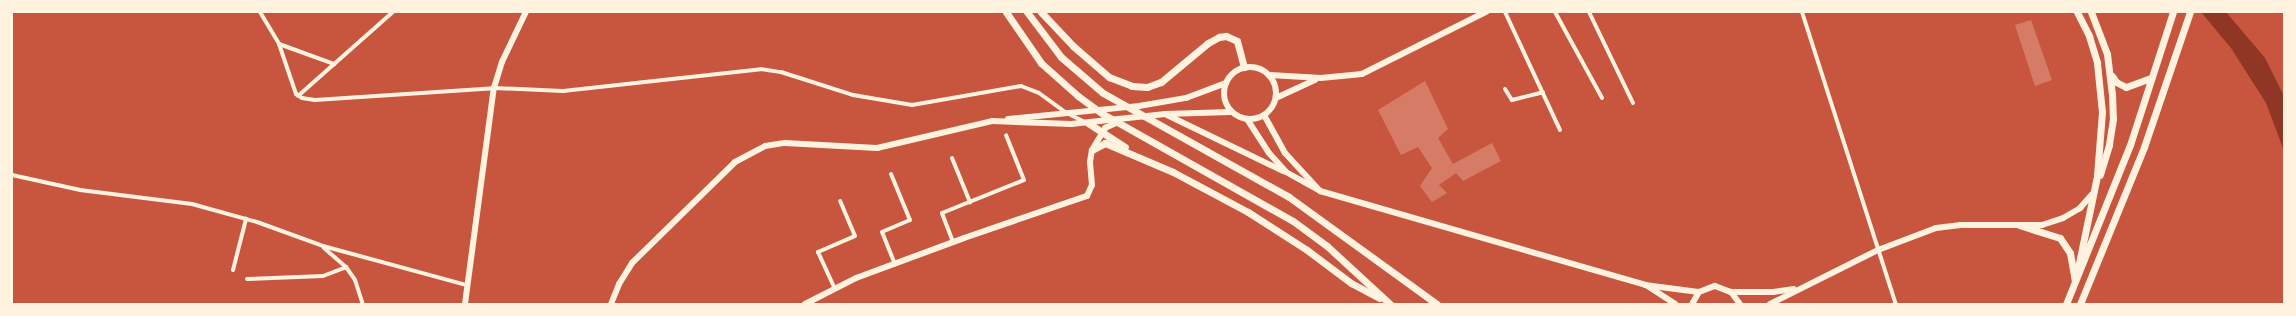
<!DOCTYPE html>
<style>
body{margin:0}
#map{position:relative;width:2296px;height:316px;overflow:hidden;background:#c8553d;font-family:Overpass,sans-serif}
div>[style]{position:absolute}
.water>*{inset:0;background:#8f3625}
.building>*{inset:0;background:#d67c66}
.minor>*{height:4px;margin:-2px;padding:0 2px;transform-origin:2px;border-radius:2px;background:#fff3e0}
.tertiary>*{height:5.5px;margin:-2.75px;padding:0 2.75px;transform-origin:2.75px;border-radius:2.75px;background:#fff3e0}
.secondary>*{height:6px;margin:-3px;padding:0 3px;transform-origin:3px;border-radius:3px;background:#fff3e0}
.secondary>.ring{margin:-3px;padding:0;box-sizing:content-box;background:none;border:6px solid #fff3e0;border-radius:50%}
.trunk>*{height:7px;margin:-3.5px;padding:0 3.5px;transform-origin:3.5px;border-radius:3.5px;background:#fff3e0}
span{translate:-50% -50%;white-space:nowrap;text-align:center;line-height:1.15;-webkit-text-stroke:3px #fff3e0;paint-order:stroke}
.frame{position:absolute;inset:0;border:13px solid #fff3e0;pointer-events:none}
</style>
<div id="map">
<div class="water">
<i style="clip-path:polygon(2201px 12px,2226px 12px,2265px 58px,2284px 96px,2284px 151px,2266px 103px,2231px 48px)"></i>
</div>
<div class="building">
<i style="clip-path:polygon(2031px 20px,2052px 80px,2035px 86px,2015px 25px)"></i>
<i style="clip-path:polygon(1425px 81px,1448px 129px,1438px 138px,1453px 164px,1492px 143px,1501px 161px,1463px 181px,1456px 173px,1439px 185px,1447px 193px,1432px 202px,1420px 186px,1432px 168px,1418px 147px,1401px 155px,1378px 110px)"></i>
</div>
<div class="minor">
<i style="left:260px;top:12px;width:37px;rotate:59deg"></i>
<i style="left:279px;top:44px;width:59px;rotate:20deg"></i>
<i style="left:1505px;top:12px;width:130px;rotate:65deg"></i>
<i style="left:1555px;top:12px;width:98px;rotate:61.3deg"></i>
<i style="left:1589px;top:12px;width:101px;rotate:64.2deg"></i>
<i style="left:1802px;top:12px;width:307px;rotate:72.2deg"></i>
<i style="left:279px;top:44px;width:53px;rotate:71.2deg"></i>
<i style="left:296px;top:94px;width:7px;rotate:34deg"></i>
<i style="left:302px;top:98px;width:13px;rotate:9deg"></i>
<i style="left:315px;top:100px;width:179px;rotate:-3.8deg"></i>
<i style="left:494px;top:88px;width:69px;rotate:2.5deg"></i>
<i style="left:563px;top:91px;width:199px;rotate:-6.3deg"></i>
<i style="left:761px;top:69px;width:20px;rotate:9deg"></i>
<i style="left:781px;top:72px;width:76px;rotate:17.7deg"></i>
<i style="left:853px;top:95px;width:60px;rotate:9.6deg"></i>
<i style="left:912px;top:105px;width:111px;rotate:-9.9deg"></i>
<i style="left:1021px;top:86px;width:19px;rotate:21deg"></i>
<i style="left:1039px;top:93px;width:32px;rotate:36deg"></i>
<i style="left:1065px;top:112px;width:22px;rotate:27deg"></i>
<i style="left:1505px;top:89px;width:13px;rotate:58deg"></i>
<i style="left:1512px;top:100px;width:32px;rotate:-14deg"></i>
<i style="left:298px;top:96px;width:127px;rotate:-41.5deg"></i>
<i style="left:952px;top:158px;width:48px;rotate:67.8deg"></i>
<i style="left:891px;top:174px;width:50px;rotate:67.6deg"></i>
<i style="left:910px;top:220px;width:30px;rotate:157deg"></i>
<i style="left:882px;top:232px;width:35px;rotate:68deg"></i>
<i style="left:12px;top:175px;width:70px;rotate:12.4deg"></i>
<i style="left:80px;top:190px;width:113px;rotate:7.1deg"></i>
<i style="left:192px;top:204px;width:67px;rotate:15.5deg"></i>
<i style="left:257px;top:222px;width:70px;rotate:20deg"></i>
<i style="left:323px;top:246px;width:149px;rotate:15.2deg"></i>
<i style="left:953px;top:242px;width:31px;rotate:-111deg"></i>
<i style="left:942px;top:213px;width:88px;rotate:-21.9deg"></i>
<i style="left:1024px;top:180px;width:48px;rotate:-111.8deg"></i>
<i style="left:324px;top:248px;width:29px;rotate:41deg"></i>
<i style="left:346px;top:267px;width:16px;rotate:55deg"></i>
<i style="left:355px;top:280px;width:25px;rotate:72deg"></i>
<i style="left:233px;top:270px;width:53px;rotate:-75.7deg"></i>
<i style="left:247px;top:279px;width:76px;rotate:-2.3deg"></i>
<i style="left:323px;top:276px;width:25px;rotate:-21deg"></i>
<i style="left:835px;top:289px;width:41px;rotate:-114.7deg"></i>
<i style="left:818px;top:252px;width:40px;rotate:-23.4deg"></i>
<i style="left:855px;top:236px;width:38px;rotate:-113deg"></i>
</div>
<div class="tertiary">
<i style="left:1269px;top:75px;width:52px;rotate:3.3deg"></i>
<i style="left:1321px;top:78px;width:41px;rotate:-5.6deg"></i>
<i style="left:1362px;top:74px;width:139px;rotate:-26.6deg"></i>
<i style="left:1276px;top:98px;width:43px;rotate:-24.8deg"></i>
<i style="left:465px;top:304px;width:218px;rotate:-82.4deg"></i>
<i style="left:494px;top:88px;width:27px;rotate:-73deg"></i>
<i style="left:502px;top:62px;width:55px;rotate:-64.4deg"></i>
</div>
<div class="secondary">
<i class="ring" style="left:1224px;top:67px;width:46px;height:46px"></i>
<i style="left:1167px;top:115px;width:129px;rotate:25.8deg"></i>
<i style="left:1008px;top:119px;width:132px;rotate:-5.7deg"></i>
<i style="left:1139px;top:106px;width:48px;rotate:-9.7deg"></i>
<i style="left:1186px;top:98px;width:43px;rotate:-20.6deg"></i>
<i style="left:1247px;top:119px;width:40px;rotate:57.1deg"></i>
<i style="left:1269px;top:153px;width:25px;rotate:48deg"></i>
<i style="left:1286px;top:172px;width:39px;rotate:29deg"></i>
<i style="left:1320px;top:191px;width:52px;rotate:-132.6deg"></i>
<i style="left:1285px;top:153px;width:43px;rotate:-118.9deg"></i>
<i style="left:1320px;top:191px;width:338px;rotate:16.1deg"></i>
<i style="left:1645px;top:285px;width:54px;rotate:7.4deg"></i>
<i style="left:1646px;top:285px;width:35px;rotate:33deg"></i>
<i style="left:1731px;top:292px;width:42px"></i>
<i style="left:1773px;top:292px;width:21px;rotate:-8deg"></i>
<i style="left:611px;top:304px;width:22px;rotate:-68deg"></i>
<i style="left:619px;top:284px;width:25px;rotate:-58deg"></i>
<i style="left:632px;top:263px;width:144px;rotate:-44.4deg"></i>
<i style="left:735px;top:162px;width:34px;rotate:-28deg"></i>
<i style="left:765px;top:146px;width:20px;rotate:-9deg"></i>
<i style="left:785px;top:143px;width:92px;rotate:3.1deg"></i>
<i style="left:877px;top:148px;width:118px;rotate:-13.2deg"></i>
<i style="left:992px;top:121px;width:79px;rotate:2.2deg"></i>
<i style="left:1071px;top:124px;width:95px;rotate:-6.1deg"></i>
<i style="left:1165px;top:114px;width:66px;rotate:-1.7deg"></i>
<i style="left:805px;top:304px;width:57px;rotate:-27deg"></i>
<i style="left:856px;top:278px;width:115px;rotate:-20.3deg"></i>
<i style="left:964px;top:238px;width:130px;rotate:-18.9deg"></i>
<i style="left:1087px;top:196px;width:12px;rotate:-66deg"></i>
<i style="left:1092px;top:185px;width:23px;rotate:-95deg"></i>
<i style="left:1090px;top:162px;width:12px;rotate:-81deg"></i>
<i style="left:1092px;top:150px;width:26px;rotate:-59deg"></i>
<i style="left:1105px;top:128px;width:12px;rotate:-24deg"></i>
<i style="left:1692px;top:304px;width:14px;rotate:-60deg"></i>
<i style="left:1699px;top:292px;width:17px;rotate:-21deg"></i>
<i style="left:1715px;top:286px;width:17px;rotate:21deg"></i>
<i style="left:1731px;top:292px;width:15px;rotate:53deg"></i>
<i style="left:1770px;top:304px;width:121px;rotate:-26.6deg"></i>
<i style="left:1878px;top:250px;width:62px;rotate:-20.8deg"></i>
<i style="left:1936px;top:228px;width:25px;rotate:-7deg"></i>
<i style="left:1961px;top:225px;width:81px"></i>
<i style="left:2042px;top:225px;width:22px;rotate:-18deg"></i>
<i style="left:2063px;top:218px;width:20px;rotate:-30deg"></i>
<i style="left:2080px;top:208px;width:18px;rotate:-49deg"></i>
</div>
<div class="trunk">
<i style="left:1006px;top:12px;width:62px;rotate:55.5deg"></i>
<i style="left:1041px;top:63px;width:50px;rotate:41.7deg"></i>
<i style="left:1078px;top:96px;width:31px;rotate:36deg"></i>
<i style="left:1103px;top:114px;width:218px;rotate:29.4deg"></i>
<i style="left:1293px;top:221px;width:42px;rotate:36.3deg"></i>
<i style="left:1327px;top:246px;width:86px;rotate:42.6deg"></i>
<i style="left:1027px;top:12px;width:56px;rotate:52.9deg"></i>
<i style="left:1061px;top:57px;width:55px;rotate:40.6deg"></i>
<i style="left:1103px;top:93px;width:213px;rotate:29.2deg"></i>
<i style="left:1289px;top:197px;width:183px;rotate:35.9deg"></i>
<i style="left:1041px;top:12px;width:47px;rotate:46.7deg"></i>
<i style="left:1073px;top:46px;width:48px;rotate:40.7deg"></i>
<i style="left:1109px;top:77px;width:25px;rotate:21deg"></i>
<i style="left:1132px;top:86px;width:15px;rotate:4deg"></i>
<i style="left:1147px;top:87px;width:15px;rotate:-20deg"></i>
<i style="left:1161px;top:82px;width:61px;rotate:-39.7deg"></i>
<i style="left:1208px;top:43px;width:13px;rotate:-29deg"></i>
<i style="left:1219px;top:37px;width:7px;rotate:-8deg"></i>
<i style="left:1226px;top:36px;width:12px;rotate:24deg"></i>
<i style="left:1237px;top:41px;width:27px;rotate:75deg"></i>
<i style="left:2077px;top:12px;width:27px;rotate:63deg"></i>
<i style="left:2089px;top:36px;width:28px;rotate:73deg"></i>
<i style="left:2097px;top:63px;width:49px;rotate:84.2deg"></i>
<i style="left:2102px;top:112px;width:64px;rotate:94.5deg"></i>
<i style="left:2097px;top:176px;width:94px;rotate:101.7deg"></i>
<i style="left:2091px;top:12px;width:45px;rotate:69.1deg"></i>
<i style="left:2107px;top:54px;width:39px;rotate:83deg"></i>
<i style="left:2112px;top:93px;width:26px;rotate:88deg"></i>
<i style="left:2113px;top:119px;width:26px;rotate:99deg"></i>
<i style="left:2109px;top:145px;width:31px;rotate:107deg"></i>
<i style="left:2112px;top:76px;width:7px;rotate:56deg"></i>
<i style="left:2116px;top:82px;width:11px;rotate:27deg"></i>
<i style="left:2126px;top:87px;width:27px;rotate:-20deg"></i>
<i style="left:1088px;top:123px;width:44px;rotate:33deg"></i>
<i style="left:1092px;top:150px;width:15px;rotate:-28deg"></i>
<i style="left:1105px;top:143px;width:74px;rotate:23.1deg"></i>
<i style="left:1173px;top:172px;width:85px;rotate:28.1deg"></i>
<i style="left:1248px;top:212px;width:70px;rotate:32.8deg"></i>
<i style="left:1307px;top:250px;width:55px;rotate:36.9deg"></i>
<i style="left:1351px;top:283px;width:32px;rotate:28deg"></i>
<i style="left:2019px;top:225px;width:43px;rotate:17.6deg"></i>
<i style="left:2060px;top:238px;width:18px;rotate:56deg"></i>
<i style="left:2070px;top:253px;width:28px;rotate:80deg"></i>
<i style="left:2066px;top:304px;width:171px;rotate:-68.1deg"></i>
<i style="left:2130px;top:145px;width:140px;rotate:-72.1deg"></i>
<i style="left:2080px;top:304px;width:170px;rotate:-67.8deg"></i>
<i style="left:2144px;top:147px;width:143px;rotate:-71.2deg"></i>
</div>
<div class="frame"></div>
</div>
